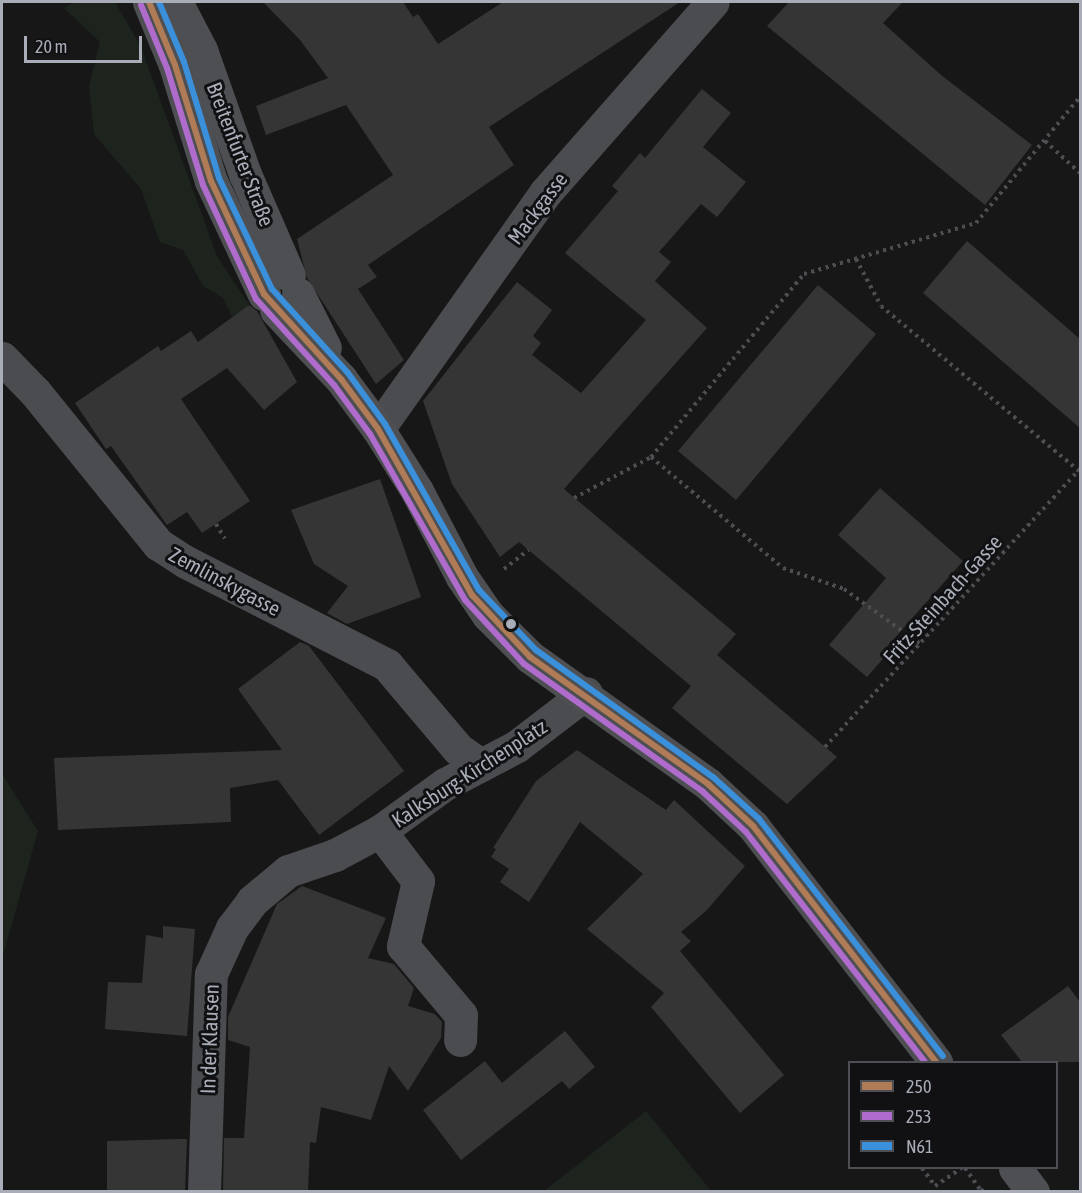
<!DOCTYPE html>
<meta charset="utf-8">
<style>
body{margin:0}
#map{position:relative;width:1082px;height:1193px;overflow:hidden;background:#171717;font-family:"Asap Condensed",sans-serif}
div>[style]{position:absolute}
.green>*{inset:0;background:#1d241e}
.building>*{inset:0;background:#353536}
.path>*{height:4px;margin-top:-2px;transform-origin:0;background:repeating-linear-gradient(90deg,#4d4e52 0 3px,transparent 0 7.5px)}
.minor>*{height:33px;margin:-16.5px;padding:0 16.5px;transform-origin:16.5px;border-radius:16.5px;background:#4b4c50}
.major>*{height:33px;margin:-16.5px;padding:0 16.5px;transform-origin:16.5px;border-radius:16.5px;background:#4d4f52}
.bus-1>*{height:6px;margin:-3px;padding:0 3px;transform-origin:3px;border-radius:3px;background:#b07c57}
.bus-2>*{height:6px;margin:-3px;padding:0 3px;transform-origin:3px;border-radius:3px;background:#b06ccc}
.bus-3>*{height:6px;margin:-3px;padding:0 3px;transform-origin:3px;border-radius:3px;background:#3a90db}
.dots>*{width:16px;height:16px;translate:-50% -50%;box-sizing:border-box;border:3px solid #111113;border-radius:50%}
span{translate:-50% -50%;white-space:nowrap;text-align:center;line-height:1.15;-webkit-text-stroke:6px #111113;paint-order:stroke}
.street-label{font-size:21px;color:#a8adb8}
.frame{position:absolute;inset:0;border:3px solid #a8adb8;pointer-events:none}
.legend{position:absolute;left:848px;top:1061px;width:210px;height:108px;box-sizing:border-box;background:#111113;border:2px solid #4d4f55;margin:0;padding:8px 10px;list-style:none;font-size:18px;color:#a8adb8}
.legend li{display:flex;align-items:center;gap:12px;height:30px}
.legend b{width:30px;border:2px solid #4d4f55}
.scale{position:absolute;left:24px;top:36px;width:118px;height:27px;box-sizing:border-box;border:3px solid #a8adb8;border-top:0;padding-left:8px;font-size:18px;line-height:21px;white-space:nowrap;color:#a8adb8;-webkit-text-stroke:4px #111113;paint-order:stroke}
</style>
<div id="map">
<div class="green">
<i style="clip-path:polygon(75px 2px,115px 2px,141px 47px,217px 256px,249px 305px,232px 317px,223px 298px,203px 286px,183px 250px,160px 242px,141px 189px,94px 134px,89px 86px,100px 42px,64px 8px)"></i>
<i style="clip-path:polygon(2px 774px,38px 831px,2px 959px)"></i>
<i style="clip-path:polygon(646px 1111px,711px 1191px,544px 1191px)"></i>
</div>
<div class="building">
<i style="clip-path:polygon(263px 2px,403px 2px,413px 17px,418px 14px,438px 44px,503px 2px,680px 2px,489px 127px,514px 165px,368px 265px,377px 277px,358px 289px,404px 360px,376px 384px,307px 278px,297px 239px,393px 175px,346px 105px,266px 135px,256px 106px,328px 78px,300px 40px)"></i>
<i style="clip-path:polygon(789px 2px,903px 2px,883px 23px,941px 75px,1032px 145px,985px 205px,767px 26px)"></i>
<i style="clip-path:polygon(702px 89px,731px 113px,703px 147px,746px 182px,717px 217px,701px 204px,659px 252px,671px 262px,655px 281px,707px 328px,564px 489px,736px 634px,717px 655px,837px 757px,787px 804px,672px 708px,691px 686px,519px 542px,500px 557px,452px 484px,423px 401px,517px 282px,552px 310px,533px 336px,541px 343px,532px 355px,581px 393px,646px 320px,565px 253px,618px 191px,612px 186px,640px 153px,645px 158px)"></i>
<i style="clip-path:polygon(967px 241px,1080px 339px,1080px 428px,923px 293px)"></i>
<i style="clip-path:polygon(818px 285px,876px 334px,736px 500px,678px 451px)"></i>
<i style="clip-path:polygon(249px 305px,257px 311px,297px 382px,264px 410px,227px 368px,181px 399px,250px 501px,202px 533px,187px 512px,167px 525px,111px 446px,106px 449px,75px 403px,158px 346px,161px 351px,191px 331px,198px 342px)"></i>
<i style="clip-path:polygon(380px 479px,421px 597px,347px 624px,327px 613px,348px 586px,314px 564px,291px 510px)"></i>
<i style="clip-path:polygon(880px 488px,963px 561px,884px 650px,888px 653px,867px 677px,829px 645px,886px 578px,838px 535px)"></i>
<i style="clip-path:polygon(300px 642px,309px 646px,404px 771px,319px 835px,278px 780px,230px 788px,231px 822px,58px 830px,54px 758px,282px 750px,238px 689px)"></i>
<i style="clip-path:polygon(577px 750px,666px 810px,674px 800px,745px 866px,706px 911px,681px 932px,691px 941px,680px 951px,784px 1075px,740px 1113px,651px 1007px,664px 993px,587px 929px,643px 874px,580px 822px,529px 902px,500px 882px,509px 869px,491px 857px,496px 849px,493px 848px,536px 781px)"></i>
<i style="clip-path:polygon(302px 886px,386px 918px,368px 958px,394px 964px,414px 988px,408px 1006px,435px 1014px,442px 1022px,441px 1038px,408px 1091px,389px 1066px,371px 1120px,321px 1107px,316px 1143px,310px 1142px,308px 1191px,223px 1191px,224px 1138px,244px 1138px,250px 1047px,228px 1040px,228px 1017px,277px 904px)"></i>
<i style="clip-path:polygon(163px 926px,195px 929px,187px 1036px,105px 1029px,108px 982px,142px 983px,146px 935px,163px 938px)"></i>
<i style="clip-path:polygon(1068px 986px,1080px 1002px,1080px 1062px,1022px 1062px,1001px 1035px)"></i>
<i style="clip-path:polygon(565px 1031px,595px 1067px,569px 1089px,562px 1081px,461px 1160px,423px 1110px,485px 1061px,502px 1083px)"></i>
<i style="clip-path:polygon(179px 1139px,187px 1139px,185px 1191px,107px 1191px,107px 1141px)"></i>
</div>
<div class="path">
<i style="left:1045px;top:141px;width:47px;rotate:42.4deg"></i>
<i style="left:856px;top:259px;width:53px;rotate:62deg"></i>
<i style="left:881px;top:306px;width:258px;rotate:39.8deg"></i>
<i style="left:651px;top:457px;width:172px;rotate:40.1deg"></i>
<i style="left:783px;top:568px;width:65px;rotate:19deg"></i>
<i style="left:844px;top:589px;width:96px;rotate:35.7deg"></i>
<i style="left:574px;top:498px;width:87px;rotate:-28deg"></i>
<i style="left:651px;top:457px;width:239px;rotate:-50.1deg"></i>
<i style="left:804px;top:274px;width:179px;rotate:-16.5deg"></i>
<i style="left:976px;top:223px;width:163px;rotate:-50.5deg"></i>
<i style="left:216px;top:524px;width:17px;rotate:59deg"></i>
<i style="left:504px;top:569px;width:31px;rotate:-38deg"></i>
<i style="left:825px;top:747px;width:377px;rotate:-47.5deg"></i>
<i style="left:922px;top:1168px;width:22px;rotate:54deg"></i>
<i style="left:935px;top:1186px;width:32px;rotate:-34deg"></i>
<i style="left:965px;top:1168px;width:28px;rotate:55deg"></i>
<i style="left:981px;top:1191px;width:4px;rotate:-34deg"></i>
</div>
<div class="minor">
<i style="left:2px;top:358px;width:47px;rotate:45.9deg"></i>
<i style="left:35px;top:392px;width:196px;rotate:51deg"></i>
<i style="left:158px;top:544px;width:33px;rotate:33deg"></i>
<i style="left:186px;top:562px;width:226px;rotate:27.1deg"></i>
<i style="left:387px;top:665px;width:110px;rotate:49.8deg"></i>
<i style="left:458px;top:749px;width:28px;rotate:35deg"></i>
<i style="left:378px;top:429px;width:289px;rotate:-54.7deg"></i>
<i style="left:545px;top:193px;width:254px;rotate:-48.7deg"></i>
<i style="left:380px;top:831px;width:63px;rotate:52.8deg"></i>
<i style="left:418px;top:881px;width:67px;rotate:103deg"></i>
<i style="left:403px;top:946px;width:90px;rotate:50deg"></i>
<i style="left:461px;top:1015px;width:25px;rotate:92deg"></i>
<i style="left:204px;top:1192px;width:218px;rotate:-88.2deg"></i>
<i style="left:211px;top:974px;width:51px;rotate:-65.5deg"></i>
<i style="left:232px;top:928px;width:34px;rotate:-53deg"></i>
<i style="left:252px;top:901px;width:47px;rotate:-39.8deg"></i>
<i style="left:288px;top:871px;width:50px;rotate:-18.8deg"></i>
<i style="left:335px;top:855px;width:51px;rotate:-28.1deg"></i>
<i style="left:380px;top:831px;width:80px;rotate:-35.9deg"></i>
<i style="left:445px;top:784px;width:81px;rotate:-27.8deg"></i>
<i style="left:517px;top:746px;width:87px;rotate:-37.5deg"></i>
</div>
<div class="major">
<i style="left:149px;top:2px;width:68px;rotate:67.6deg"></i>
<i style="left:175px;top:65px;width:121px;rotate:72.8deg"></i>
<i style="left:211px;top:181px;width:125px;rotate:64.9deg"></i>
<i style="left:176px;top:2px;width:54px;rotate:62.5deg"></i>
<i style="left:201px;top:50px;width:132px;rotate:70.5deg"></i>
<i style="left:245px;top:174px;width:110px;rotate:66.5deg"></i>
<i style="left:298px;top:294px;width:60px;rotate:63.4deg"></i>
<i style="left:276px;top:310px;width:95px;rotate:46.7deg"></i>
<i style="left:341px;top:379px;width:62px;rotate:53.5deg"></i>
<i style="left:378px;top:429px;width:73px;rotate:57.8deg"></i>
<i style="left:417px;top:491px;width:97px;rotate:62.4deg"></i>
<i style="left:462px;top:577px;width:46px;rotate:55.6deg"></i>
<i style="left:488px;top:615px;width:59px;rotate:45deg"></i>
<i style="left:530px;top:657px;width:219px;rotate:35.5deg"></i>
<i style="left:708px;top:784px;width:62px;rotate:43deg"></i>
<i style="left:753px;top:826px;width:299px;rotate:52.2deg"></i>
<i style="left:1015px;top:1168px;width:30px;rotate:53deg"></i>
</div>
<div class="bus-1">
<i style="left:149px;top:2px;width:68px;rotate:67.6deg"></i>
<i style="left:175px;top:65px;width:121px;rotate:72.8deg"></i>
<i style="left:211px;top:181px;width:125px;rotate:64.9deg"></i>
<i style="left:264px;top:294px;width:115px;rotate:47.8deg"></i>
<i style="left:341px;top:379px;width:62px;rotate:53.5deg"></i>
<i style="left:378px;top:429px;width:191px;rotate:60.5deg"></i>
<i style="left:472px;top:595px;width:85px;rotate:46.9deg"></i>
<i style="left:530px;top:657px;width:219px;rotate:35.5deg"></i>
<i style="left:708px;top:784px;width:62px;rotate:43deg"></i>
<i style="left:753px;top:826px;width:299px;rotate:52.2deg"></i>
</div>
<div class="bus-2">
<i style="left:141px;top:5px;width:68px;rotate:67.6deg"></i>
<i style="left:167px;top:68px;width:122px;rotate:72.9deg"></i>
<i style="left:203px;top:185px;width:126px;rotate:65.1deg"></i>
<i style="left:256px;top:299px;width:116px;rotate:47.8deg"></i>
<i style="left:334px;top:385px;width:61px;rotate:53.7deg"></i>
<i style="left:370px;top:434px;width:191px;rotate:60.2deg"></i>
<i style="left:465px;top:600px;width:87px;rotate:47.3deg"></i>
<i style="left:524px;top:664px;width:219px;rotate:35.5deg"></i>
<i style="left:702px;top:791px;width:60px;rotate:43deg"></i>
<i style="left:746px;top:832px;width:291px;rotate:52.1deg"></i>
</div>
<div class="bus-3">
<i style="left:159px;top:2px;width:65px;rotate:67.4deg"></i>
<i style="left:184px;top:62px;width:121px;rotate:73.2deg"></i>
<i style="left:219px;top:178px;width:123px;rotate:64.5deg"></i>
<i style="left:272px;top:289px;width:113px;rotate:47.9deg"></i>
<i style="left:348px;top:373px;width:63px;rotate:54deg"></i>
<i style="left:385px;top:424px;width:191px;rotate:60.5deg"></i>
<i style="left:479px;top:590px;width:83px;rotate:46.5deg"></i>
<i style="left:536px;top:650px;width:218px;rotate:35.7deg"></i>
<i style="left:713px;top:777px;width:62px;rotate:42.4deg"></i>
<i style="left:759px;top:819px;width:300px;rotate:52.2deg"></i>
</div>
<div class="dots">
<i style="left:511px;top:624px;background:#a8adb8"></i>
</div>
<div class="street-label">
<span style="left:241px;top:154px;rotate:69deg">Breitenfurter Straße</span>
<span style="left:537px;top:208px;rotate:-53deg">Mackgasse</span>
<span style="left:225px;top:581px;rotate:28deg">Zemlinskygasse</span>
<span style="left:942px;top:599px;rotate:-48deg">Fritz-Steinbach-Gasse</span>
<span style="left:469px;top:773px;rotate:-33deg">Kalksburg-Kirchenplatz</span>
<span style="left:209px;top:1039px;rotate:-88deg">In der Klausen</span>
</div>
<div class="frame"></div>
<ul class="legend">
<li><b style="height:8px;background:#b07c57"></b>250</li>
<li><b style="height:8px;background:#b06ccc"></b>253</li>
<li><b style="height:8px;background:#3a90db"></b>N61</li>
</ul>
<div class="scale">20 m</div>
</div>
